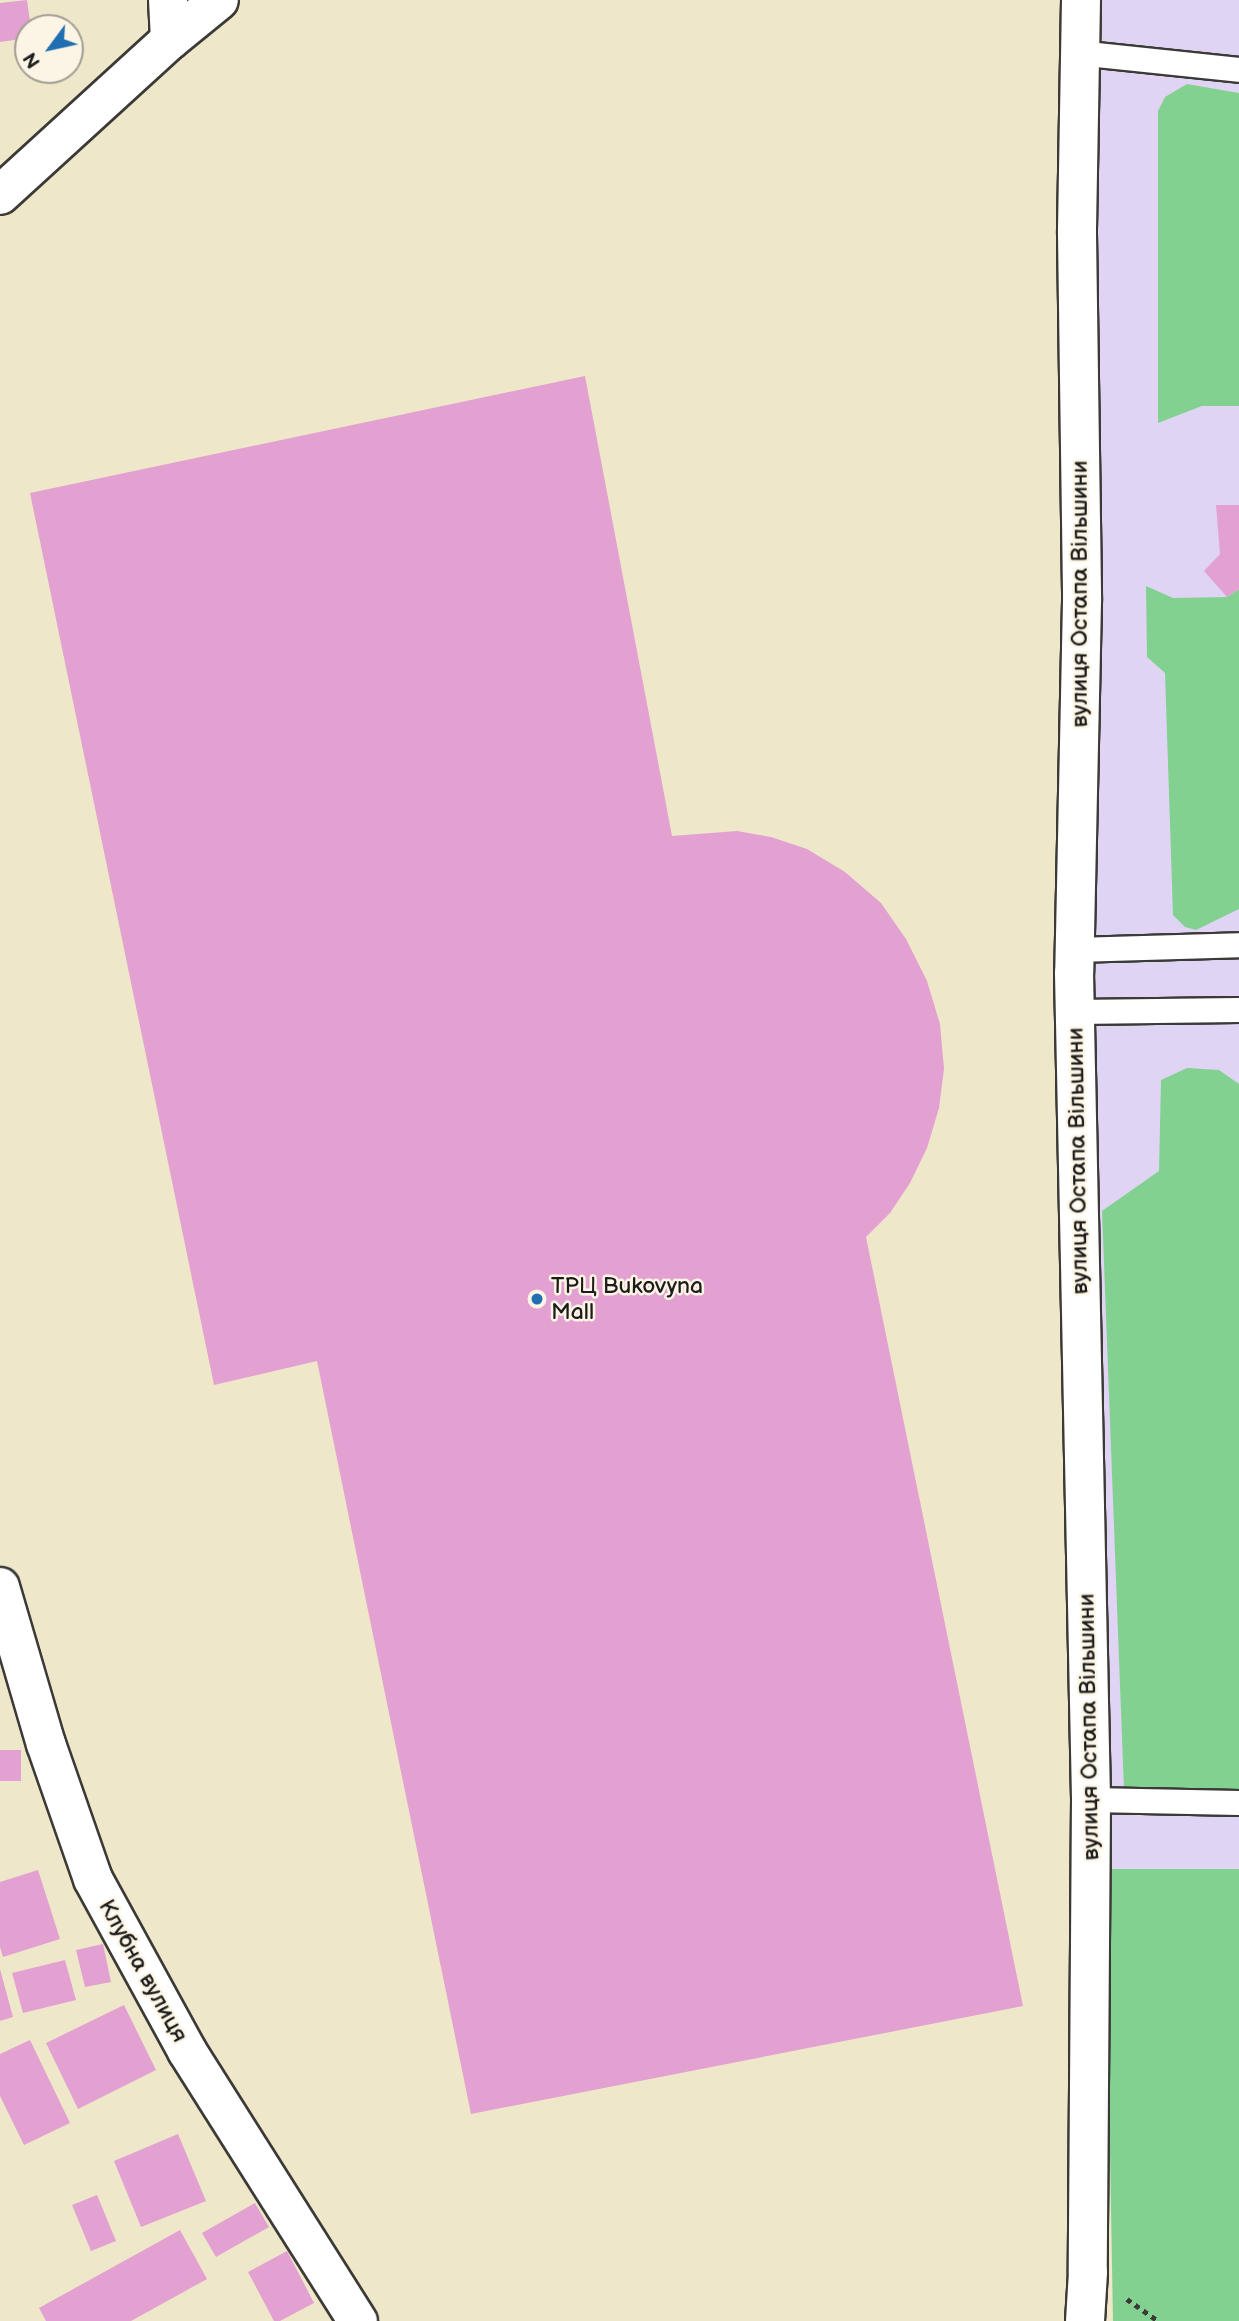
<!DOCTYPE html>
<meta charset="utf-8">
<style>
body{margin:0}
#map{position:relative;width:1239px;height:2321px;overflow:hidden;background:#eee7ca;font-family:"Balsamiq Sans",sans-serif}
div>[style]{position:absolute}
.built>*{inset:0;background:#e0d4f4}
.green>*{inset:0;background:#82d190}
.building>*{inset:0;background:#e2a1d1}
.path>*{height:4.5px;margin-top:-2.25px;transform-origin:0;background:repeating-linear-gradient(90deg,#3c3a36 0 5px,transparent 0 10px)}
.roads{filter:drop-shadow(2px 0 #3c3a36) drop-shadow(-2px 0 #3c3a36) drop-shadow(0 2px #3c3a36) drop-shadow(0 -2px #3c3a36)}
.lane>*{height:24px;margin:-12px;padding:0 12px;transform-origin:12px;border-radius:12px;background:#fff}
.street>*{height:38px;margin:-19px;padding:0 19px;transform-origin:19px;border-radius:19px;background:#fff}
.highway>*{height:38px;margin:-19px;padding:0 19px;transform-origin:19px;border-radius:19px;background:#fff}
.dots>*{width:19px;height:19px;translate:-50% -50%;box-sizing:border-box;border:4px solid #fcf5e5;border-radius:50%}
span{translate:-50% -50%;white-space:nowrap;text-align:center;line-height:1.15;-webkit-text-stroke:5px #fcf5e5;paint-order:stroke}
.street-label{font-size:23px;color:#1c1c1c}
.poi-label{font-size:23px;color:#1c1c1c}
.left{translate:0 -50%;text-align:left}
.north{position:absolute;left:14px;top:14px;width:70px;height:70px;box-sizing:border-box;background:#fcf5e5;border:2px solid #a29e95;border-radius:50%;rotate:237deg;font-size:19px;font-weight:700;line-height:28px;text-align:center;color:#1c1c1c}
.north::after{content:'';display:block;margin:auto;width:24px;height:32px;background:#1f6fb2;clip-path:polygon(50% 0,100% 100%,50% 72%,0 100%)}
</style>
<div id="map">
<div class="built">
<i style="clip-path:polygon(1085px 0,1239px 0,1239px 1869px,1105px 1869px,1086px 927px)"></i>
</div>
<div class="green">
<i style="clip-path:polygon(1187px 84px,1239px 93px,1239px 406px,1202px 406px,1158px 423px,1158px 111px,1165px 97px)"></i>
<i style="clip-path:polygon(1146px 586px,1173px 598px,1227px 597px,1239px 589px,1239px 909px,1196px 930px,1185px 927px,1173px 915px,1165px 673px,1147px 657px)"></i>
<i style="clip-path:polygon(1187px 1068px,1219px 1070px,1239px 1084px,1239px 1792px,1124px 1790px,1102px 1211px,1159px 1171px,1161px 1080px)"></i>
<i style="clip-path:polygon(1105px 1869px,1239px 1869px,1239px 2321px,1113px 2321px)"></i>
</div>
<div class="building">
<i style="clip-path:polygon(27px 0,31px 28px,28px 28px,28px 38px,0 42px,0 3px)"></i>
<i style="clip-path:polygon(585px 376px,672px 836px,737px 831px,771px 837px,807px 849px,845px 872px,881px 903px,906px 939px,927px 981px,940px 1024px,944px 1069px,939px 1108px,927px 1148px,910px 1183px,890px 1213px,866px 1237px,1023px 2006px,471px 2114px,317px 1361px,214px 1385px,30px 493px)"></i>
<i style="clip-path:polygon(1216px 505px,1239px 505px,1239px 589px,1227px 597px,1204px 571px,1220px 554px)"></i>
<i style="clip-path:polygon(0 1750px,21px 1750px,21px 1781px,0 1781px)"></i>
<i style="clip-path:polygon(38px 1870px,60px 1939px,3px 1957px,0 1947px,0 1882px)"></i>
<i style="clip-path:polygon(103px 1944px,111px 1982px,85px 1987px,76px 1950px)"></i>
<i style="clip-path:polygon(65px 1960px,76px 2000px,23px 2013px,12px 1973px)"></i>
<i style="clip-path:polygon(0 1969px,13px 2017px,0 2021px)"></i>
<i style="clip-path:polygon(124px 2005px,156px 2070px,78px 2109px,46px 2043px)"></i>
<i style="clip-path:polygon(30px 2040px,70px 2123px,24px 2145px,0 2096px,0 2054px)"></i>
<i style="clip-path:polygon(178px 2134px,206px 2201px,141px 2227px,114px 2161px)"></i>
<i style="clip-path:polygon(97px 2195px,116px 2241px,91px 2251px,72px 2205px)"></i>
<i style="clip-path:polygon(255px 2203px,269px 2227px,216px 2257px,202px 2233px)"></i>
<i style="clip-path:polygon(180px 2230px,207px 2279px,131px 2321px,46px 2321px,39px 2308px)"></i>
<i style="clip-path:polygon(287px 2251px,314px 2303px,280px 2321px,274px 2321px,248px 2272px)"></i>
</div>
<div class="path">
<i style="left:1127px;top:2299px;width:38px;rotate:35deg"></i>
</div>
<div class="roads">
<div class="lane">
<i style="left:1078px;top:53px;width:162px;rotate:6deg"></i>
<i style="left:1075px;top:950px;width:164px;rotate:-1.7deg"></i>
<i style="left:1075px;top:1012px;width:164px;rotate:-0.7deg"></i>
<i style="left:1091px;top:1800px;width:148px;rotate:1.2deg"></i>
</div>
<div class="street">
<i style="left:168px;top:0;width:40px;rotate:87.1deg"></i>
<i style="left:1081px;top:0;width:234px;rotate:91deg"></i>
<i style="left:1077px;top:234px;width:367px;rotate:89.2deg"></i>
<i style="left:1082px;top:601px;width:372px;rotate:91.2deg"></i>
<i style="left:1074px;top:973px;width:827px;rotate:88.82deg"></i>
<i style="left:1091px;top:1800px;width:472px;rotate:90.4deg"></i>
<i style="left:1088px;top:2272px;width:49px;rotate:93.5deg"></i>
<i style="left:0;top:1587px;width:164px;rotate:73.7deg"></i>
<i style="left:46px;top:1744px;width:143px;rotate:70.8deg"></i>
<i style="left:93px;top:1879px;width:196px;rotate:61.3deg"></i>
<i style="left:187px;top:2051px;width:320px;rotate:57.7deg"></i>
</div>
<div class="highway">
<i style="left:0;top:195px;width:230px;rotate:-42.4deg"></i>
<i style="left:170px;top:40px;width:63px;rotate:-39.2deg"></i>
</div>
</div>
<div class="dots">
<i style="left:537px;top:1299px;background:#1f6fb2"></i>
</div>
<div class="street-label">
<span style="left:1080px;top:594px;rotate:-90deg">вулиця Остапа Вільшини</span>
<span style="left:1078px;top:1161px;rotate:-91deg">вулиця Остапа Вільшини</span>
<span style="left:1089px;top:1727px;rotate:-91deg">вулиця Остапа Вільшини</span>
<span style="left:143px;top:1971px;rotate:61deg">Клубна вулиця</span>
</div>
<div class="poi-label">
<span class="left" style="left:551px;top:1299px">ТРЦ Bukovyna<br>Mall</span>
</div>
<div class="north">N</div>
</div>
